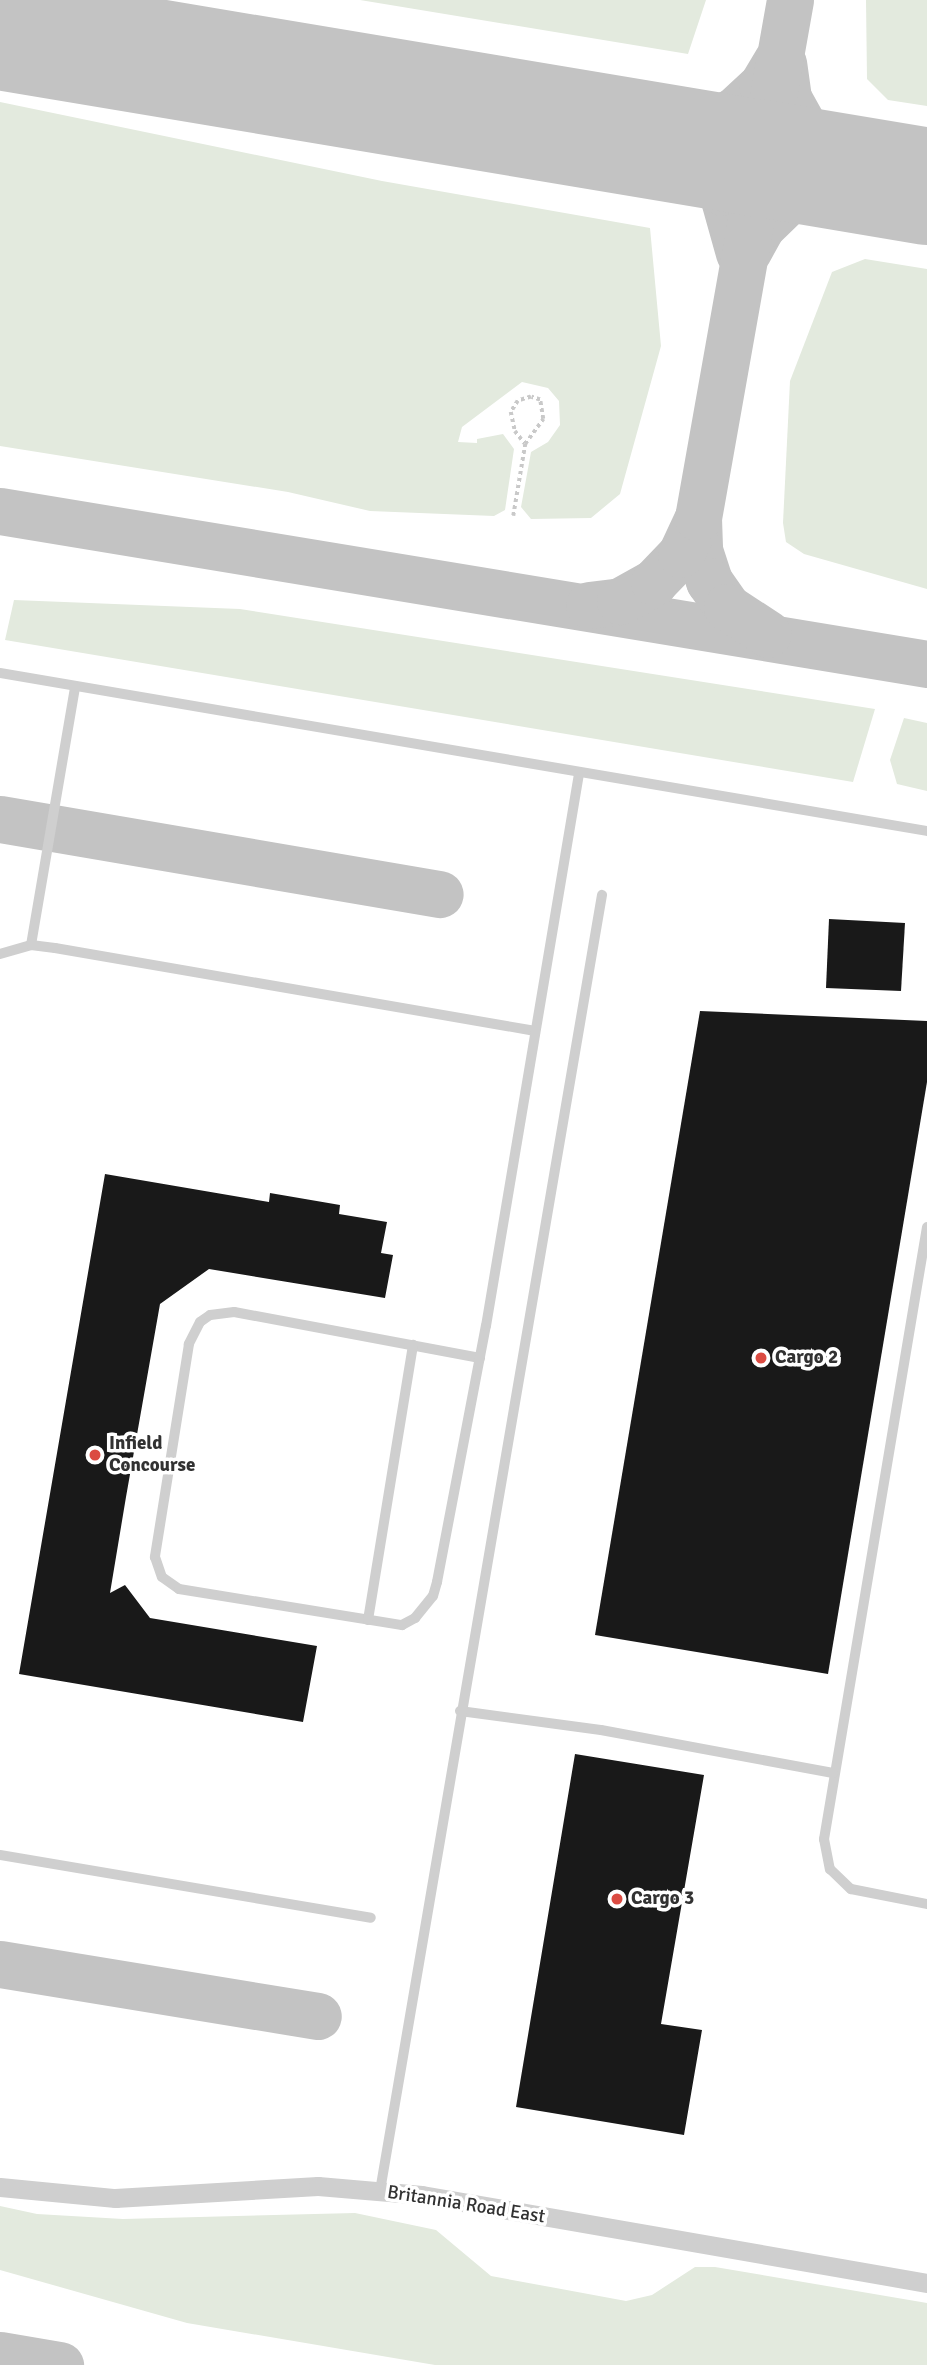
<!DOCTYPE html>
<style>
body{margin:0}
#map{position:relative;width:927px;height:2365px;overflow:hidden;background:#fff;font-family:Signika,sans-serif}
div>[style]{position:absolute}
.green>*{inset:0;background:#e3eade}
.taxiway>*{height:47px;margin:-23.5px;padding:0 23.5px;transform-origin:23.5px;border-radius:23.5px;background:#c3c3c3}
.runway>*{height:117px;margin:-58.5px;padding:0 58.5px;transform-origin:58.5px;border-radius:58.5px;background:#c3c3c3}
.building>*{inset:0;background:#191919}
.path>*{height:3.5px;margin-top:-1.75px;transform-origin:0;background:repeating-linear-gradient(90deg,#c9c9c9 0 3.5px,transparent 0 7px)}
.lane>*{height:10px;margin:-5px;padding:0 5px;transform-origin:5px;border-radius:5px;background:#cfcfcf}
.street>*{height:19px;margin:-9.5px;padding:0 9.5px;transform-origin:9.5px;border-radius:9.5px;background:#cfcfcf}
.dots>*{width:19px;height:19px;translate:-50% -50%;box-sizing:border-box;border:4px solid #fff;border-radius:50%}
span{translate:-50% -50%;white-space:nowrap;text-align:center;line-height:1.15;-webkit-text-stroke:7px #fff;paint-order:stroke}
.poi-label{font-size:19px;color:#323232;font-weight:700}
.left{translate:0 -50%;text-align:left}
.street-label{font-size:19px;color:#323232}
</style>
<div id="map">
<div class="green">
<i style="clip-path:polygon(360px 0,706px 0,688px 54px)"></i>
<i style="clip-path:polygon(866px 0,927px 0,927px 106px,888px 100px,867px 79px)"></i>
<i style="clip-path:polygon(0 102px,382px 181px,650px 228px,661px 346px,620px 494px,591px 518px,531px 519px,521px 507px,531px 452px,548px 442px,560px 425px,559px 401px,548px 388px,522px 382px,462px 427px,458px 442px,477px 443px,477px 439px,503px 434px,514px 449px,505px 510px,494px 516px,370px 511px,288px 492px,0 446px)"></i>
<i style="clip-path:polygon(865px 259px,927px 269px,927px 589px,804px 554px,786px 542px,783px 523px,790px 381px,832px 272px)"></i>
<i style="clip-path:polygon(14px 600px,240px 609px,875px 709px,853px 782px,5px 640px)"></i>
<i style="clip-path:polygon(904px 718px,927px 723px,927px 791px,897px 784px,890px 760px)"></i>
<i style="clip-path:polygon(0 2206px,37px 2214px,123px 2219px,355px 2213px,436px 2230px,491px 2276px,626px 2301px,652px 2295px,695px 2267px,715px 2267px,927px 2303px,927px 2365px,435px 2365px,187px 2323px,0 2270px)"></i>
</div>
<div class="taxiway">
<i style="left:0;top:22px;width:26px;rotate:31deg"></i>
<i style="left:748px;top:251px;width:29px;rotate:-61deg"></i>
<i style="left:762px;top:226px;width:42px;rotate:-44deg"></i>
<i style="left:792px;top:197px;width:43px;rotate:-27.8deg"></i>
<i style="left:830px;top:177px;width:41px"></i>
<i style="left:871px;top:177px;width:50px;rotate:-148.8deg"></i>
<i style="left:828px;top:151px;width:34px;rotate:-135deg"></i>
<i style="left:804px;top:127px;width:33px;rotate:-119deg"></i>
<i style="left:788px;top:98px;width:35px;rotate:-98deg"></i>
<i style="left:739px;top:253px;width:63px;rotate:-105.6deg"></i>
<i style="left:722px;top:192px;width:20px;rotate:-123deg"></i>
<i style="left:711px;top:175px;width:21px;rotate:-133deg"></i>
<i style="left:697px;top:160px;width:39px;rotate:-153deg"></i>
<i style="left:662px;top:142px;width:78px;rotate:-23.3deg"></i>
<i style="left:734px;top:111px;width:38px;rotate:-43deg"></i>
<i style="left:762px;top:85px;width:29px;rotate:-59deg"></i>
<i style="left:0;top:511px;width:940px;rotate:9.37deg"></i>
<i style="left:698px;top:518px;width:32px;rotate:88deg"></i>
<i style="left:699px;top:550px;width:33px;rotate:72deg"></i>
<i style="left:709px;top:581px;width:32px;rotate:55deg"></i>
<i style="left:727px;top:607px;width:49px;rotate:33.4deg"></i>
<i style="left:589px;top:605px;width:31px;rotate:-7deg"></i>
<i style="left:620px;top:601px;width:39px;rotate:-29deg"></i>
<i style="left:654px;top:582px;width:39px;rotate:-46deg"></i>
<i style="left:681px;top:554px;width:40px;rotate:-65deg"></i>
<i style="left:698px;top:518px;width:526px;rotate:-79.93deg"></i>
<i style="left:0;top:819px;width:446px;rotate:9.7deg"></i>
<i style="left:0;top:1964px;width:322px;rotate:9.3deg"></i>
<i style="left:0;top:2355px;width:61px;rotate:9.5deg"></i>
</div>
<div class="runway">
<i style="left:0;top:31px;width:940px;rotate:9.49deg"></i>
</div>
<div class="building">
<i style="clip-path:polygon(829px 919px,905px 923px,901px 991px,826px 988px)"></i>
<i style="clip-path:polygon(700px 1011px,927px 1021px,927px 1082px,828px 1674px,595px 1635px)"></i>
<i style="clip-path:polygon(105px 1174px,269px 1202px,270px 1193px,340px 1205px,339px 1214px,387px 1222px,381px 1253px,393px 1255px,385px 1298px,209px 1269px,160px 1304px,126px 1497px,110px 1593px,125px 1585px,150px 1618px,317px 1646px,303px 1722px,19px 1674px)"></i>
<i style="clip-path:polygon(575px 1754px,704px 1775px,661px 2024px,702px 2030px,684px 2135px,516px 2107px)"></i>
</div>
<div class="path">
<i style="left:513px;top:516px;width:73px;rotate:-80.5deg"></i>
<i style="left:525px;top:444px;width:31px;rotate:-54deg"></i>
<i style="left:543px;top:419px;width:19px;rotate:-99deg"></i>
<i style="left:540px;top:400px;width:9px;rotate:-162deg"></i>
<i style="left:531px;top:397px;width:14px;rotate:163deg"></i>
<i style="left:518px;top:401px;width:13px;rotate:122deg"></i>
<i style="left:511px;top:412px;width:19px;rotate:78deg"></i>
<i style="left:515px;top:431px;width:16px;rotate:52deg"></i>
</div>
<div class="lane">
<i style="left:0;top:673px;width:940px;rotate:9.67deg"></i>
<i style="left:31px;top:945px;width:262px;rotate:-80.3deg"></i>
<i style="left:0;top:954px;width:32px;rotate:-16deg"></i>
<i style="left:31px;top:945px;width:24px;rotate:7deg"></i>
<i style="left:55px;top:948px;width:486px;rotate:9.8deg"></i>
<i style="left:927px;top:1227px;width:621px;rotate:99.55deg"></i>
<i style="left:824px;top:1839px;width:31px;rotate:79deg"></i>
<i style="left:830px;top:1869px;width:29px;rotate:44deg"></i>
<i style="left:851px;top:1889px;width:77px;rotate:11.2deg"></i>
<i style="left:480px;top:1358px;width:250px;rotate:-169.4deg"></i>
<i style="left:234px;top:1312px;width:24px;rotate:173deg"></i>
<i style="left:210px;top:1315px;width:12px;rotate:145deg"></i>
<i style="left:200px;top:1322px;width:25px;rotate:117deg"></i>
<i style="left:189px;top:1344px;width:216px;rotate:99.1deg"></i>
<i style="left:155px;top:1557px;width:21px;rotate:71deg"></i>
<i style="left:162px;top:1577px;width:21px;rotate:35deg"></i>
<i style="left:179px;top:1589px;width:226px;rotate:9.2deg"></i>
<i style="left:402px;top:1625px;width:15px;rotate:-28deg"></i>
<i style="left:415px;top:1618px;width:28px;rotate:-51deg"></i>
<i style="left:433px;top:1596px;width:15px;rotate:-74deg"></i>
<i style="left:437px;top:1582px;width:261px;rotate:-79.2deg"></i>
<i style="left:486px;top:1326px;width:560px;rotate:-80.44deg"></i>
<i style="left:368px;top:1620px;width:279px;rotate:-80.7deg"></i>
<i style="left:460px;top:1711px;width:142px;rotate:7.7deg"></i>
<i style="left:601px;top:1730px;width:236px;rotate:10.5deg"></i>
<i style="left:0;top:1855px;width:376px;rotate:9.6deg"></i>
<i style="left:380px;top:2191px;width:1315px;rotate:-80.28deg"></i>
</div>
<div class="street">
<i style="left:0;top:2187px;width:116px;rotate:5.5deg"></i>
<i style="left:115px;top:2198px;width:203px;rotate:-3.4deg"></i>
<i style="left:318px;top:2186px;width:104px;rotate:4.9deg"></i>
<i style="left:422px;top:2195px;width:513px;rotate:9.88deg"></i>
</div>
<div class="dots">
<i style="left:761px;top:1358px;background:#db4b42"></i>
<i style="left:95px;top:1455px;background:#db4b42"></i>
<i style="left:617px;top:1899px;background:#db4b42"></i>
</div>
<div class="poi-label">
<span class="left" style="left:775px;top:1358px">Cargo 2</span>
<span class="left" style="left:109px;top:1455px">Infield<br>Concourse</span>
<span class="left" style="left:631px;top:1899px">Cargo 3</span>
</div>
<div class="street-label">
<span style="left:466px;top:2205px;rotate:9deg">Britannia Road East</span>
</div>
</div>
